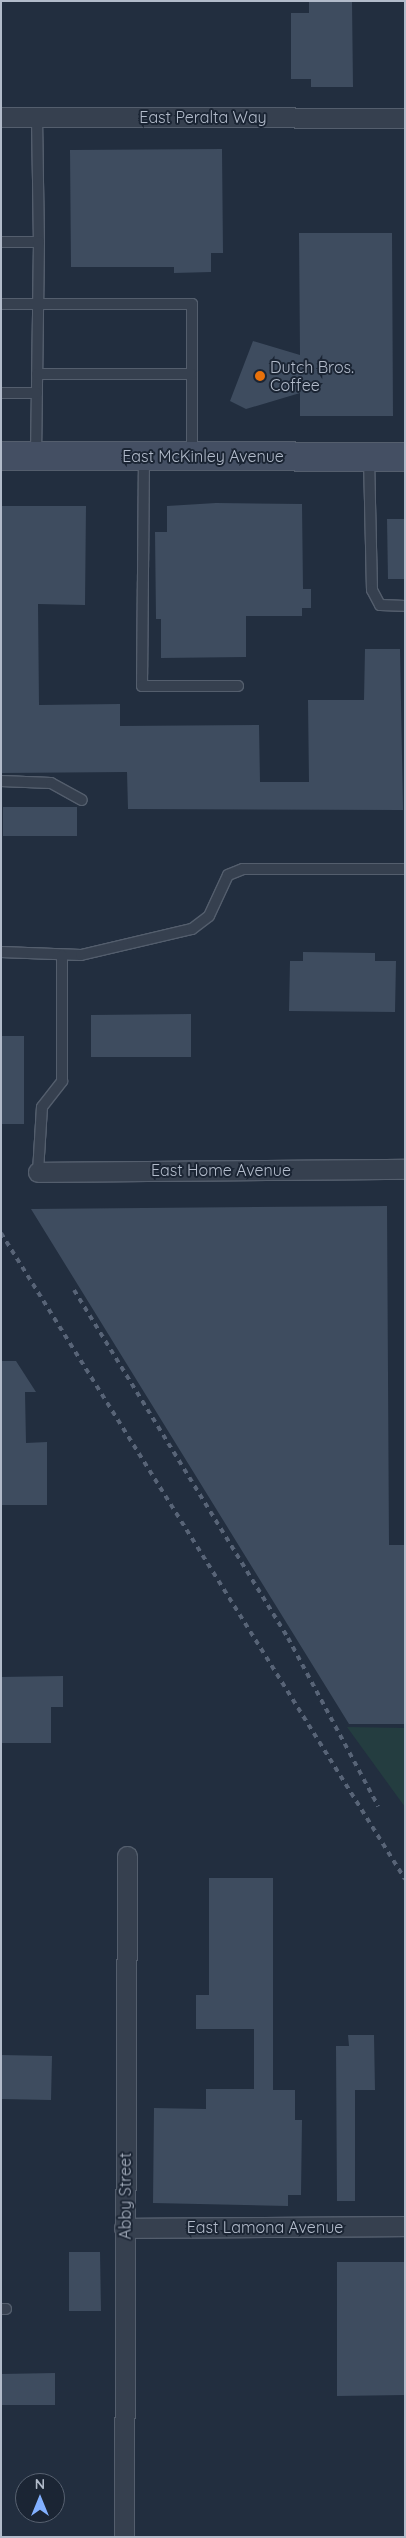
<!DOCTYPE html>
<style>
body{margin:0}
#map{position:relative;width:406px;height:2538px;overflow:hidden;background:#222e3f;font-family:Quicksand,sans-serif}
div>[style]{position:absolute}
.green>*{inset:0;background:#243d40}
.building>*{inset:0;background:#3e4c5f}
.roads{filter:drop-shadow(1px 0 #545e6d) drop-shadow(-1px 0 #545e6d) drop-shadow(0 1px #545e6d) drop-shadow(0 -1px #545e6d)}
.service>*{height:10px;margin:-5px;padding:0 5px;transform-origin:5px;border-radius:5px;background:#36404f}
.minor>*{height:19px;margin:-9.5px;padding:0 9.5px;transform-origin:9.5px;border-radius:9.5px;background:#36404f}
.secondary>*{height:28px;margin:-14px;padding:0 14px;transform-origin:14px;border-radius:14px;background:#444f63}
.rail>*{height:4px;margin-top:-2px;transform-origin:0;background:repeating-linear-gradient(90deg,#586477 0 5px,transparent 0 10px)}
.dots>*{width:14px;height:14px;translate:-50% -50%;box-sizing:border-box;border:2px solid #1b2534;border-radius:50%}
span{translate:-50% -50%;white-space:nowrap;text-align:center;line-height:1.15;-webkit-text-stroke:4px #1b2534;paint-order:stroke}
.street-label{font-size:16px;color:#b2bbca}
.poi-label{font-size:16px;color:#b2bbca}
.left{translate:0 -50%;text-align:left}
.frame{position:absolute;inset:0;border:2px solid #b2bbca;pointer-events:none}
.north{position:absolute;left:15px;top:2473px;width:50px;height:50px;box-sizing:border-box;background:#1b2534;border:1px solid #576170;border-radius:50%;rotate:0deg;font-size:14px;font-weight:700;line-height:20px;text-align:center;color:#b2bbca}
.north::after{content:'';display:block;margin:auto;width:18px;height:22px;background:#82b0ff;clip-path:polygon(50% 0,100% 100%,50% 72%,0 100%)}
</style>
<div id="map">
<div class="green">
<i style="clip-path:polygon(347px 1727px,405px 1728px,405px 1807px)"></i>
</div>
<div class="building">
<i style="clip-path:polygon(309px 1px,352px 1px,353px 87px,311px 87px,311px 79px,291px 79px,291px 13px,309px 13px)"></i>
<i style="clip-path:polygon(222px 149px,223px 253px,211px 253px,211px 272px,174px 273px,174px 267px,71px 267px,70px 150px)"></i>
<i style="clip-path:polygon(299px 233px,392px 233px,393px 416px,300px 416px,300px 393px,246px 409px,230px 401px,253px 341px,300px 355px)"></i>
<i style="clip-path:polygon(216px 503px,302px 504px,303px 589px,311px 589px,311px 608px,302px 608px,302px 616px,246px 616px,246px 657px,161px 658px,161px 619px,156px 619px,155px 532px,167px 532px,167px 506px)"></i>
<i style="clip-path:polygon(1px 506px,86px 506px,85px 605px,38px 604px,39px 705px,120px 704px,120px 726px,259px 725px,260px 782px,309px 782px,308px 700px,364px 700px,365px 649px,400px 649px,403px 810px,128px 809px,127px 772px,1px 773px)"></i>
<i style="clip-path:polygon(387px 519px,405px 519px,405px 579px,388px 579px)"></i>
<i style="clip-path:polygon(3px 807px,77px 807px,77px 836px,3px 836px)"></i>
<i style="clip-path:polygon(303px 952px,375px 953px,375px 961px,396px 961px,395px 1012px,289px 1011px,290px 961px,303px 961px)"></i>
<i style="clip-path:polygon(191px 1014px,191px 1057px,91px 1057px,91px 1015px)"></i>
<i style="clip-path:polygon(1px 1036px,24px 1036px,24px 1124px,1px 1124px)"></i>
<i style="clip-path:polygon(387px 1206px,389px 1545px,405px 1545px,405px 1724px,349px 1724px,31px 1209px)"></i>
<i style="clip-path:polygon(1px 1361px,16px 1361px,36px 1392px,25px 1392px,26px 1443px,47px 1442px,47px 1505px,1px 1505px)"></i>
<i style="clip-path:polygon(63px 1676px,63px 1707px,51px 1707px,51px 1743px,1px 1743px,1px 1677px)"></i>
<i style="clip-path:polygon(209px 1878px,273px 1878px,273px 2090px,295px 2090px,295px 2120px,302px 2120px,301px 2195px,288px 2195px,288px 2206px,153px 2203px,154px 2108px,206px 2109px,206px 2089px,254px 2089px,254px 2029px,196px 2029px,196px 1995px,209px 1995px)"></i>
<i style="clip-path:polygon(348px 2035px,374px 2035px,375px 2090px,355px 2090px,355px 2201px,337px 2201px,336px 2046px,349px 2046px)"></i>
<i style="clip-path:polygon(1px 2055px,52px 2056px,51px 2100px,1px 2099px)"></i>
<i style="clip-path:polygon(69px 2252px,100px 2252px,101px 2311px,69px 2311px)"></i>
<i style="clip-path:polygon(337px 2262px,405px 2262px,405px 2395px,337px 2396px)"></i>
<i style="clip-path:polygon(55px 2373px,55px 2405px,1px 2405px,1px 2374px)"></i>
</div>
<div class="roads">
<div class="service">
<i style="left:37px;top:117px;width:125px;rotate:89.1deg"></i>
<i style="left:1px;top:242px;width:38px"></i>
<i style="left:39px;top:242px;width:212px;rotate:90.8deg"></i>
<i style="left:1px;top:304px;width:191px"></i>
<i style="left:192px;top:304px;width:150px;rotate:90deg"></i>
<i style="left:37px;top:374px;width:155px"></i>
<i style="left:1px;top:393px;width:36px"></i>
<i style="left:144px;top:457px;width:229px;rotate:90.5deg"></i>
<i style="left:142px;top:686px;width:96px"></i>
<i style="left:369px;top:458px;width:132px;rotate:88.7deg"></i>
<i style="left:372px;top:590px;width:17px;rotate:62deg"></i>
<i style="left:380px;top:605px;width:25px;rotate:2deg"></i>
<i style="left:1px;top:781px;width:50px;rotate:2.3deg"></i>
<i style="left:51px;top:783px;width:35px;rotate:29deg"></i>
<i style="left:1px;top:952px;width:80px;rotate:2.1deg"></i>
<i style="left:81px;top:955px;width:114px;rotate:-13.2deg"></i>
<i style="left:192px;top:929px;width:21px;rotate:-37deg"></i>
<i style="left:209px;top:916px;width:45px;rotate:-65.1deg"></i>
<i style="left:228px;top:875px;width:16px;rotate:-22deg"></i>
<i style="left:243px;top:869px;width:162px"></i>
<i style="left:38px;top:1172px;width:65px;rotate:-86.5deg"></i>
<i style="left:42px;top:1107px;width:33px;rotate:-52deg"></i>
<i style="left:62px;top:1081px;width:126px;rotate:-90deg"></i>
<i style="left:1px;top:2309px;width:5px"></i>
</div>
<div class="minor">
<i style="left:1px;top:117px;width:404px;rotate:0.1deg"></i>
<i style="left:38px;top:1172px;width:367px;rotate:-0.5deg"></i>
<i style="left:124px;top:2228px;width:281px;rotate:-0.4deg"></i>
<i style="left:124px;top:2537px;width:681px;rotate:-89.75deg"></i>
</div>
<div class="secondary">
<i style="left:1px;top:456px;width:404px;rotate:0.1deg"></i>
</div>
</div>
<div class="rail">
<i style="left:1px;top:1233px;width:762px;rotate:57.98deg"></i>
<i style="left:74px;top:1290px;width:409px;rotate:58.4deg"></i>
<i style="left:288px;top:1638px;width:191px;rotate:61.8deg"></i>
</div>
<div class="dots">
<i style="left:260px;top:376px;background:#e8710a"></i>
</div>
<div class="street-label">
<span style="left:203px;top:117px">East Peralta Way</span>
<span style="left:203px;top:456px">East McKinley Avenue</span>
<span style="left:221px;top:1170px">East Home Avenue</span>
<span style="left:125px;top:2196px;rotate:-90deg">Abby Street</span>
<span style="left:265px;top:2227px">East Lamona Avenue</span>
</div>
<div class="poi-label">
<span class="left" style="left:270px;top:376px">Dutch Bros.<br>Coffee</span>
</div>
<div class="frame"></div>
<div class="north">N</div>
</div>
